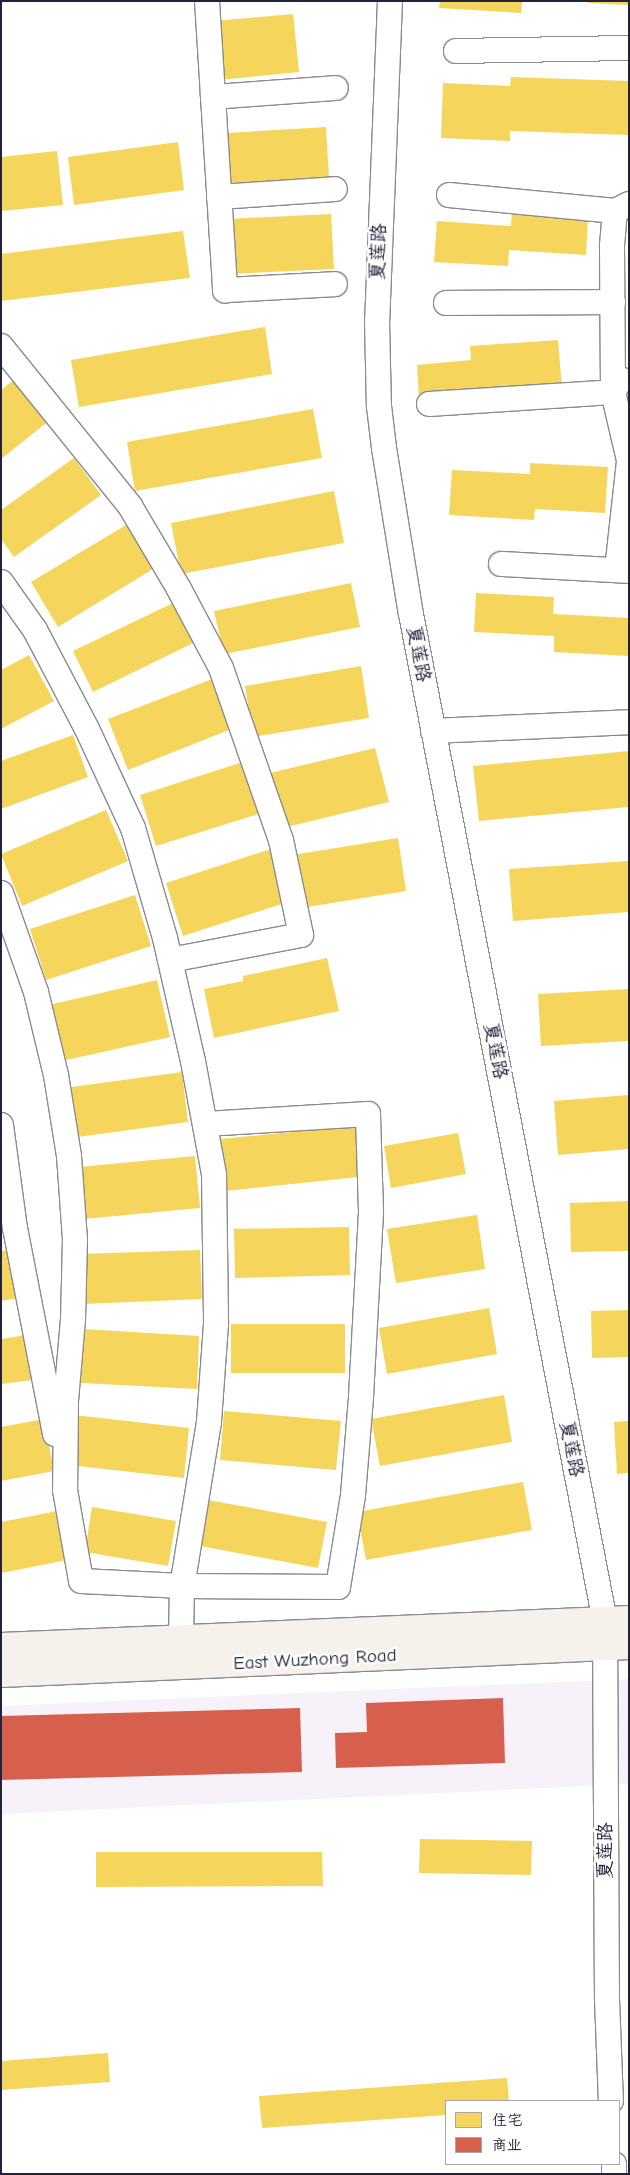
<!DOCTYPE html>
<meta charset="utf-8">
<style>
body{margin:0}
#map{position:relative;width:630px;height:2175px;overflow:hidden;background:#fff;font-family:"Comic Neue","LXGW WenKai TC",sans-serif}
div>[style]{position:absolute}
.built>*{inset:0;background:#f7f2f9}
.homes>*{inset:0;background:#f6d55c}
.shops>*{inset:0;background:#d6604d}
.roads{filter:drop-shadow(1px 0 #8a8a8f) drop-shadow(-1px 0 #8a8a8f) drop-shadow(0 1px #8a8a8f) drop-shadow(0 -1px #8a8a8f)}
.minor>*{height:24px;margin:-12px;padding:0 12px;transform-origin:12px;border-radius:12px;background:#fff}
.major>*{height:28px;margin:-14px;padding:0 14px;transform-origin:14px;border-radius:14px;background:#f6f1eb}
span{translate:-50% -50%;white-space:nowrap;text-align:center;line-height:1.15;-webkit-text-stroke:5px #fff;paint-order:stroke}
.street-label{font-size:19px;color:#22223b}
.frame{position:absolute;inset:0;border:2px solid #22223b;pointer-events:none}
.legend{position:absolute;left:445px;top:2100px;width:175px;height:65px;box-sizing:border-box;background:#fff;border:1px solid #a7a7b1;margin:0;padding:6px 9px;list-style:none;font-size:15px;color:#22223b}
.legend li{display:flex;align-items:center;gap:10px;height:25px}
.legend b{width:25px;border:1px solid #a7a7b1}
</style>
<div id="map">
<div class="built">
<i style="clip-path:polygon(629px 1679px,629px 1784px,1px 1814px,1px 1706px)"></i>
</div>
<div class="homes">
<i style="clip-path:polygon(440px 1px,522px 1px,521px 13px,439px 8px)"></i>
<i style="clip-path:polygon(588px 1px,629px 1px,629px 5px,588px 3px)"></i>
<i style="clip-path:polygon(293px 14px,299px 72px,220px 80px,214px 21px)"></i>
<i style="clip-path:polygon(511px 77px,629px 81px,629px 135px,510px 131px,510px 141px,441px 138px,443px 83px,510px 86px)"></i>
<i style="clip-path:polygon(326px 127px,329px 178px,230px 183px,227px 133px)"></i>
<i style="clip-path:polygon(178px 142px,184px 190px,74px 205px,68px 157px)"></i>
<i style="clip-path:polygon(57px 151px,63px 205px,1px 211px,1px 157px)"></i>
<i style="clip-path:polygon(512px 212px,588px 217px,586px 255px,509px 250px,508px 266px,434px 262px,437px 221px,511px 226px)"></i>
<i style="clip-path:polygon(331px 214px,334px 269px,230px 274px,227px 219px)"></i>
<i style="clip-path:polygon(183px 231px,190px 278px,1px 301px,1px 254px)"></i>
<i style="clip-path:polygon(265px 327px,272px 374px,79px 407px,71px 360px)"></i>
<i style="clip-path:polygon(558px 340px,562px 388px,419px 399px,417px 365px,471px 360px,470px 346px)"></i>
<i style="clip-path:polygon(16px 378px,50px 420px,1px 459px,1px 390px)"></i>
<i style="clip-path:polygon(313px 409px,322px 458px,135px 491px,127px 442px)"></i>
<i style="clip-path:polygon(74px 458px,101px 495px,14px 557px,1px 539px,1px 510px)"></i>
<i style="clip-path:polygon(530px 463px,608px 467px,605px 513px,535px 509px,534px 520px,449px 515px,452px 470px,530px 474px)"></i>
<i style="clip-path:polygon(334px 491px,344px 543px,181px 574px,171px 523px)"></i>
<i style="clip-path:polygon(126px 525px,153px 569px,58px 627px,31px 582px)"></i>
<i style="clip-path:polygon(351px 583px,360px 627px,224px 654px,214px 611px)"></i>
<i style="clip-path:polygon(476px 593px,554px 597px,553px 614px,629px 618px,629px 656px,554px 652px,554px 636px,474px 632px)"></i>
<i style="clip-path:polygon(173px 603px,193px 643px,93px 692px,73px 651px)"></i>
<i style="clip-path:polygon(29px 655px,54px 701px,1px 729px,1px 670px)"></i>
<i style="clip-path:polygon(361px 666px,369px 718px,253px 737px,245px 686px)"></i>
<i style="clip-path:polygon(215px 678px,234px 728px,128px 770px,108px 719px)"></i>
<i style="clip-path:polygon(73px 735px,88px 777px,1px 809px,1px 761px)"></i>
<i style="clip-path:polygon(375px 748px,389px 802px,283px 828px,270px 773px)"></i>
<i style="clip-path:polygon(629px 751px,629px 807px,479px 821px,473px 766px)"></i>
<i style="clip-path:polygon(246px 761px,262px 813px,156px 846px,140px 795px)"></i>
<i style="clip-path:polygon(106px 810px,128px 861px,22px 906px,1px 854px)"></i>
<i style="clip-path:polygon(398px 838px,406px 891px,295px 909px,286px 856px)"></i>
<i style="clip-path:polygon(274px 848px,291px 901px,183px 936px,166px 883px)"></i>
<i style="clip-path:polygon(629px 861px,629px 912px,513px 921px,509px 869px)"></i>
<i style="clip-path:polygon(135px 895px,151px 946px,46px 980px,30px 929px)"></i>
<i style="clip-path:polygon(327px 958px,339px 1011px,214px 1038px,204px 989px,243px 981px,243px 976px)"></i>
<i style="clip-path:polygon(157px 980px,170px 1037px,62px 1061px,49px 1005px)"></i>
<i style="clip-path:polygon(629px 989px,629px 1041px,541px 1046px,538px 994px)"></i>
<i style="clip-path:polygon(182px 1072px,188px 1122px,70px 1138px,64px 1088px)"></i>
<i style="clip-path:polygon(629px 1095px,629px 1149px,558px 1155px,554px 1101px)"></i>
<i style="clip-path:polygon(363px 1125px,368px 1176px,225px 1191px,220px 1139px)"></i>
<i style="clip-path:polygon(458px 1133px,466px 1174px,391px 1188px,384px 1146px)"></i>
<i style="clip-path:polygon(195px 1156px,200px 1208px,84px 1219px,79px 1167px)"></i>
<i style="clip-path:polygon(629px 1201px,629px 1251px,571px 1252px,570px 1203px)"></i>
<i style="clip-path:polygon(477px 1215px,485px 1269px,396px 1283px,387px 1229px)"></i>
<i style="clip-path:polygon(349px 1227px,350px 1275px,235px 1278px,234px 1229px)"></i>
<i style="clip-path:polygon(19px 1248px,26px 1297px,1px 1301px,1px 1251px)"></i>
<i style="clip-path:polygon(200px 1250px,202px 1299px,82px 1304px,80px 1254px)"></i>
<i style="clip-path:polygon(489px 1308px,497px 1354px,387px 1374px,379px 1328px)"></i>
<i style="clip-path:polygon(629px 1310px,629px 1357px,592px 1358px,591px 1311px)"></i>
<i style="clip-path:polygon(231px 1324px,345px 1324px,345px 1373px,231px 1373px)"></i>
<i style="clip-path:polygon(83px 1329px,199px 1336px,197px 1389px,81px 1383px)"></i>
<i style="clip-path:polygon(27px 1335px,33px 1380px,1px 1384px,1px 1339px)"></i>
<i style="clip-path:polygon(504px 1395px,512px 1442px,380px 1466px,371px 1419px)"></i>
<i style="clip-path:polygon(224px 1411px,341px 1421px,336px 1470px,220px 1460px)"></i>
<i style="clip-path:polygon(74px 1415px,189px 1428px,184px 1478px,69px 1465px)"></i>
<i style="clip-path:polygon(44px 1419px,54px 1471px,1px 1481px,1px 1427px)"></i>
<i style="clip-path:polygon(629px 1421px,629px 1473px,617px 1474px,614px 1422px)"></i>
<i style="clip-path:polygon(523px 1482px,532px 1530px,366px 1560px,357px 1512px)"></i>
<i style="clip-path:polygon(208px 1500px,327px 1522px,318px 1568px,200px 1546px)"></i>
<i style="clip-path:polygon(92px 1507px,176px 1521px,168px 1566px,85px 1552px)"></i>
<i style="clip-path:polygon(58px 1511px,67px 1560px,1px 1573px,1px 1522px)"></i>
<i style="clip-path:polygon(420px 1839px,532px 1841px,531px 1875px,419px 1873px)"></i>
<i style="clip-path:polygon(96px 1852px,322px 1852px,323px 1886px,96px 1887px)"></i>
<i style="clip-path:polygon(108px 2053px,110px 2082px,1px 2090px,1px 2061px)"></i>
<i style="clip-path:polygon(507px 2078px,509px 2101px,446px 2101px,446px 2115px,262px 2128px,259px 2096px)"></i>
</div>
<div class="shops">
<i style="clip-path:polygon(503px 1698px,505px 1763px,336px 1768px,335px 1733px,367px 1732px,366px 1703px)"></i>
<i style="clip-path:polygon(300px 1708px,302px 1772px,1px 1780px,1px 1716px)"></i>
</div>
<div class="roads">
<div class="minor">
<i style="left:207px;top:1px;width:290px;rotate:86.4deg"></i>
<i style="left:225px;top:290px;width:110px;rotate:-3.1deg"></i>
<i style="left:390px;top:1px;width:320px;rotate:92.3deg"></i>
<i style="left:377px;top:321px;width:85px;rotate:88.7deg"></i>
<i style="left:379px;top:406px;width:42px;rotate:83.2deg"></i>
<i style="left:384px;top:448px;width:168px;rotate:80.8deg"></i>
<i style="left:411px;top:614px;width:1026px;rotate:79.1deg"></i>
<i style="left:605px;top:1621px;width:378px;rotate:89.7deg"></i>
<i style="left:607px;top:1999px;width:102px;rotate:87.8deg"></i>
<i style="left:456px;top:51px;width:173px;rotate:-1deg"></i>
<i style="left:213px;top:97px;width:123px;rotate:-4.2deg"></i>
<i style="left:449px;top:195px;width:167px;rotate:5.5deg"></i>
<i style="left:219px;top:197px;width:116px;rotate:-3.9deg"></i>
<i style="left:629px;top:204px;width:16px;rotate:153deg"></i>
<i style="left:615px;top:211px;width:36px;rotate:95deg"></i>
<i style="left:612px;top:247px;width:145px;rotate:89.6deg"></i>
<i style="left:613px;top:392px;width:70px;rotate:76.8deg"></i>
<i style="left:446px;top:303px;width:167px;rotate:-0.3deg"></i>
<i style="left:1px;top:346px;width:206px;rotate:51.1deg"></i>
<i style="left:130px;top:506px;width:96px;rotate:59.4deg"></i>
<i style="left:179px;top:589px;width:89px;rotate:62deg"></i>
<i style="left:221px;top:668px;width:182px;rotate:70.8deg"></i>
<i style="left:281px;top:840px;width:97px;rotate:78.1deg"></i>
<i style="left:301px;top:935px;width:133px;rotate:169.2deg"></i>
<i style="left:429px;top:404px;width:184px;rotate:-3.7deg"></i>
<i style="left:613px;top:392px;width:15px;rotate:-58deg"></i>
<i style="left:501px;top:564px;width:128px;rotate:3.1deg"></i>
<i style="left:617px;top:570px;width:110px;rotate:-83.7deg"></i>
<i style="left:1px;top:582px;width:59px;rotate:54.7deg"></i>
<i style="left:35px;top:630px;width:112px;rotate:62.3deg"></i>
<i style="left:87px;top:729px;width:109px;rotate:65.1deg"></i>
<i style="left:133px;top:828px;width:115px;rotate:73.8deg"></i>
<i style="left:165px;top:938px;width:126px;rotate:77.2deg"></i>
<i style="left:193px;top:1061px;width:115px;rotate:79.5deg"></i>
<i style="left:214px;top:1174px;width:150px;rotate:89.2deg"></i>
<i style="left:216px;top:1324px;width:98px;rotate:94.1deg"></i>
<i style="left:209px;top:1422px;width:166px;rotate:99.3deg"></i>
<i style="left:182px;top:1586px;width:53px;rotate:91.1deg"></i>
<i style="left:433px;top:731px;width:196px;rotate:-2.6deg"></i>
<i style="left:1px;top:893px;width:105px;rotate:70.5deg"></i>
<i style="left:36px;top:992px;width:85px;rotate:76.5deg"></i>
<i style="left:56px;top:1075px;width:82px;rotate:80.9deg"></i>
<i style="left:69px;top:1156px;width:83px;rotate:85.9deg"></i>
<i style="left:75px;top:1239px;width:80px;rotate:91.4deg"></i>
<i style="left:73px;top:1319px;width:82px;rotate:94.9deg"></i>
<i style="left:66px;top:1401px;width:89px;rotate:90.6deg"></i>
<i style="left:65px;top:1490px;width:92px;rotate:80deg"></i>
<i style="left:81px;top:1581px;width:101px;rotate:2.8deg"></i>
<i style="left:182px;top:1586px;width:156px;rotate:0.4deg"></i>
<i style="left:338px;top:1587px;width:93px;rotate:-80.7deg"></i>
<i style="left:353px;top:1495px;width:98px;rotate:-85.3deg"></i>
<i style="left:361px;top:1397px;width:186px;rotate:-86.9deg"></i>
<i style="left:371px;top:1211px;width:97px;rotate:-91.8deg"></i>
<i style="left:368px;top:1114px;width:163px;rotate:176.5deg"></i>
<i style="left:1px;top:1125px;width:104px;rotate:82.3deg"></i>
<i style="left:15px;top:1228px;width:210px;rotate:79deg"></i>
<i style="left:614px;top:2164px;width:10px;rotate:90deg"></i>
</div>
<div class="major">
<i style="left:1px;top:1647px;width:629px;rotate:-2.46deg"></i>
<i style="left:1px;top:1673px;width:629px;rotate:-2.55deg"></i>
</div>
</div>
<div class="street-label">
<span style="left:379px;top:252px;rotate:-88deg">夏莲路</span>
<span style="left:418px;top:654px;rotate:79deg">夏莲路</span>
<span style="left:495px;top:1051px;rotate:79deg">夏莲路</span>
<span style="left:571px;top:1449px;rotate:79deg">夏莲路</span>
<span style="left:315px;top:1660px;rotate:-3deg">East Wuzhong Road</span>
<span style="left:606px;top:1851px;rotate:-90deg">夏莲路</span>
</div>
<div class="frame"></div>
<ul class="legend">
<li><b style="height:14px;background:#f6d55c"></b>住宅</li>
<li><b style="height:14px;background:#d6604d"></b>商业</li>
</ul>
</div>
